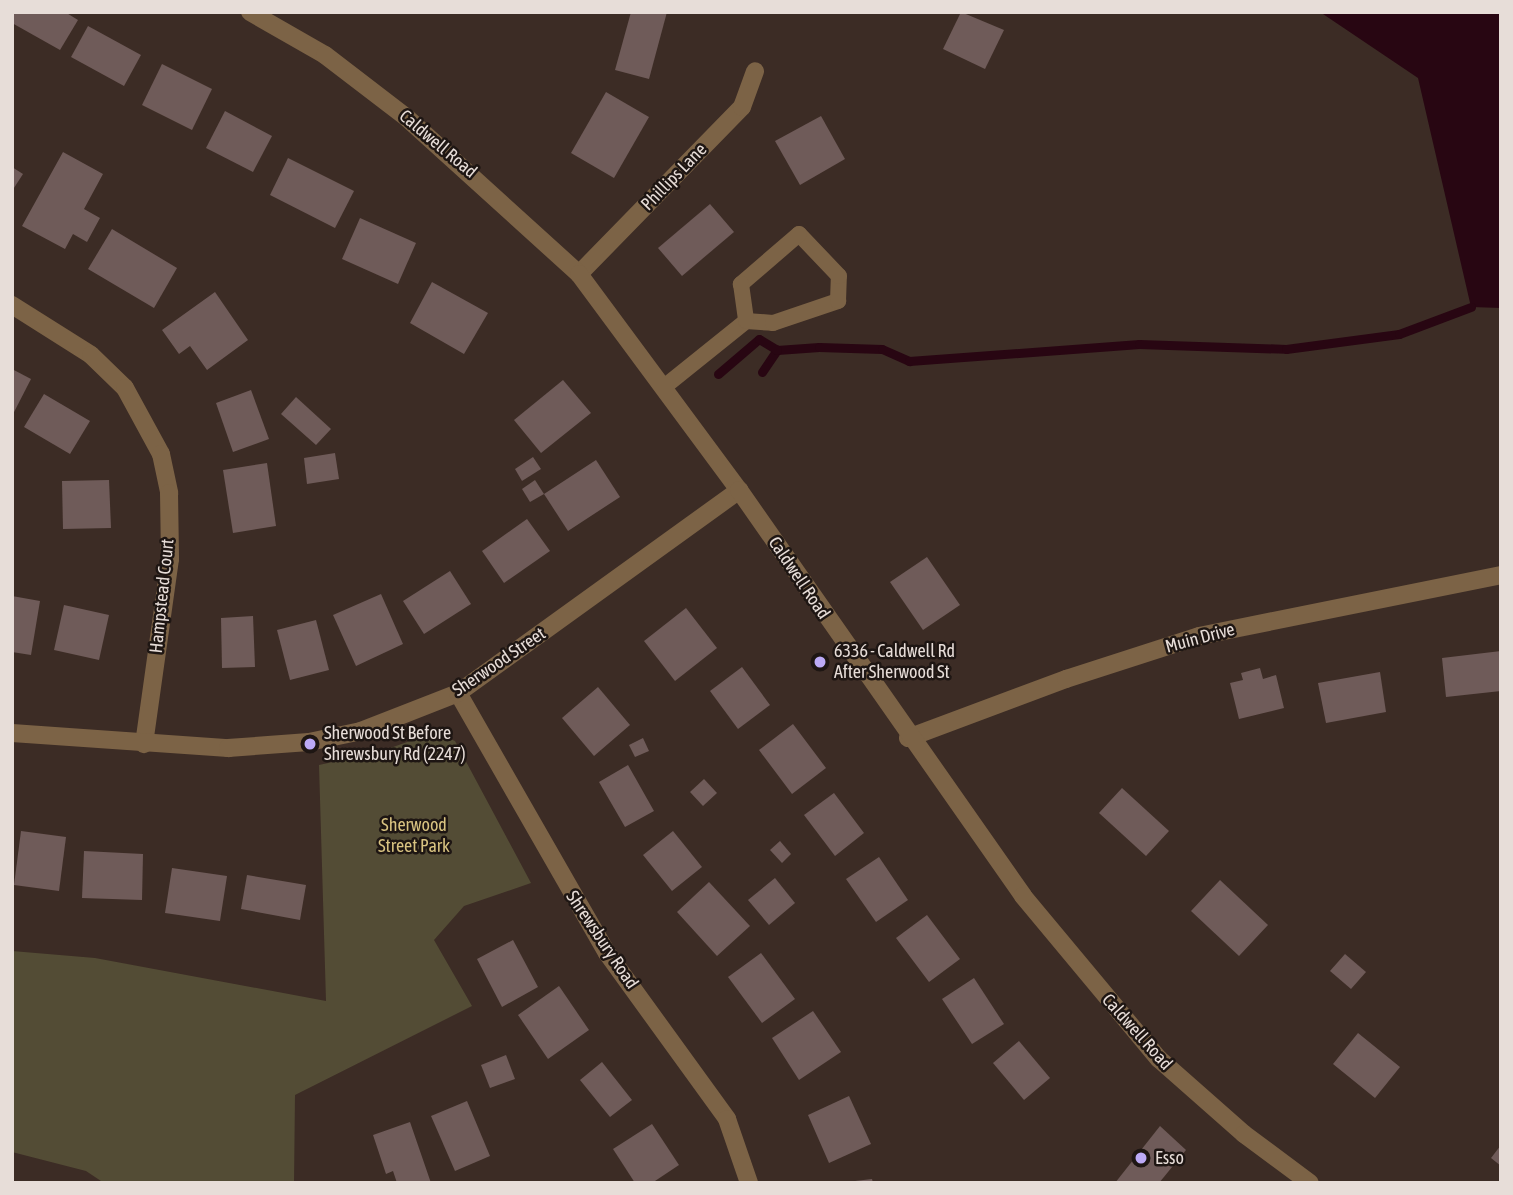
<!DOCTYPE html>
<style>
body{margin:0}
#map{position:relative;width:1513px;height:1195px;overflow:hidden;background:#3c2c25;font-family:"Asap Condensed",sans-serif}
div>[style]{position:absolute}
.green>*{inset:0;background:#534c35}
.water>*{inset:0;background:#280612}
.stream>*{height:9px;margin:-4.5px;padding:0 4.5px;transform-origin:4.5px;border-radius:4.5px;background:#280612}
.building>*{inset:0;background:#6f5b59}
.service>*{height:16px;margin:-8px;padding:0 8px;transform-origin:8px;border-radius:8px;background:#7c6346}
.minor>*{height:18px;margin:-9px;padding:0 9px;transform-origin:9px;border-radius:9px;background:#7c6346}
.tertiary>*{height:18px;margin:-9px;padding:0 9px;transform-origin:9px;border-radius:9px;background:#7c6346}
.dots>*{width:19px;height:19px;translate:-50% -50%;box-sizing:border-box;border:4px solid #1e1613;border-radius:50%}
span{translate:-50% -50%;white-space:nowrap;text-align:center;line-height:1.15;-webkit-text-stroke:5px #1e1613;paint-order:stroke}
.street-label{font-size:18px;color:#e7ddd8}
.poi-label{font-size:18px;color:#e7ddd8}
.left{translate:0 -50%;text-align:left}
.park-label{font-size:18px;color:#d9c381}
.frame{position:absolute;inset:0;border:14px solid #e7ddd8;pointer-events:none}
</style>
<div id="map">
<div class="green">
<i style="clip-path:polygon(435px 732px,455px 741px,531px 883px,464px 906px,434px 940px,472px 1006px,295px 1095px,294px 1183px,104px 1183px,86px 1171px,12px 1152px,12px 951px,95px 958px,326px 1001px,319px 765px,382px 751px)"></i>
</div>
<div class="water">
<i style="clip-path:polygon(1320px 12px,1501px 12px,1501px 308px,1471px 307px,1418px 78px)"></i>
</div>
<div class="stream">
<i style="left:762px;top:372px;width:27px;rotate:-56deg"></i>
<i style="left:777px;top:350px;width:42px;rotate:-4.1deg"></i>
<i style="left:819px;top:347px;width:63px;rotate:1.8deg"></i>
<i style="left:882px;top:349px;width:30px;rotate:24deg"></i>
<i style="left:909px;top:361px;width:231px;rotate:-4.2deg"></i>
<i style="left:1139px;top:344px;width:147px;rotate:1.9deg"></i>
<i style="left:1286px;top:349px;width:114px;rotate:-7.6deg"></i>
<i style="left:1399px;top:334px;width:77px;rotate:-20.6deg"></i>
<i style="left:718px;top:374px;width:54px;rotate:-40.5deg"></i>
<i style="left:759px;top:339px;width:21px;rotate:31deg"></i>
</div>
<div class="building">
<i style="clip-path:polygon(12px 12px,65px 12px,78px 20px,60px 50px,12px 23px)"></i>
<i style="clip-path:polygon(631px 12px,667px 12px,649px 79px,615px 70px)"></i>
<i style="clip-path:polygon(961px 12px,1004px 30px,985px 69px,943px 49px)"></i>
<i style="clip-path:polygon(88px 26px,141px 55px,124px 86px,71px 57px)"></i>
<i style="clip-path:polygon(162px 64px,212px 89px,192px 130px,142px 105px)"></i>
<i style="clip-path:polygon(606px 92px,649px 117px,614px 178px,571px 153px)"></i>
<i style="clip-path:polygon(225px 111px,272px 136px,253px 172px,206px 148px)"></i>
<i style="clip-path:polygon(821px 116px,845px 159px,800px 185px,775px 141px)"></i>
<i style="clip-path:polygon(63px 152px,103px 174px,84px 209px,100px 218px,87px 242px,73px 234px,65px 249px,22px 226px)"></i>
<i style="clip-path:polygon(288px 158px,354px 191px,335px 228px,270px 195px)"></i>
<i style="clip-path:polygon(12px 167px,23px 174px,12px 191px)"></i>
<i style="clip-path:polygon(710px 204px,734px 232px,682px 276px,658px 248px)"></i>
<i style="clip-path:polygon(360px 218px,416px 243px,398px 284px,342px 259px)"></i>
<i style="clip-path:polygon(112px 229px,177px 268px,154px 308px,88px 269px)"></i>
<i style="clip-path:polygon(432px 282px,488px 313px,464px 354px,410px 323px)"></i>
<i style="clip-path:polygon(215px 292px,248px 340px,207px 370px,190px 346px,179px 354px,162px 330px)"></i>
<i style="clip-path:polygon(12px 369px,31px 379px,12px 416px)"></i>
<i style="clip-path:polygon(563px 380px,591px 413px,541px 453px,514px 420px)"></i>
<i style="clip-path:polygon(251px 390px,269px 439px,233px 452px,216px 403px)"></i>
<i style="clip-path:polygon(44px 394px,90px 421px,70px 454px,24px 427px)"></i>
<i style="clip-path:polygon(296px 397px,331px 429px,316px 445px,281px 414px)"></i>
<i style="clip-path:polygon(335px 453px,339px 479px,307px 484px,304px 458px)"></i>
<i style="clip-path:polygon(533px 457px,541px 469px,522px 481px,515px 469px)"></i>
<i style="clip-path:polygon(596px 460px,620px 497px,568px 531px,544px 494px)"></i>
<i style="clip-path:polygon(267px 463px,276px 526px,233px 533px,223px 470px)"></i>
<i style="clip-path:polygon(109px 480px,111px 528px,63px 529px,62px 481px)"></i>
<i style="clip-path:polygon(535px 480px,544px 494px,530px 502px,522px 489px)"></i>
<i style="clip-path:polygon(527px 519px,550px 551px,504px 583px,482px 551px)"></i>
<i style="clip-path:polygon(927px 557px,960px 605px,923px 630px,890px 582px)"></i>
<i style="clip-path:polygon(450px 571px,471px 604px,424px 634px,403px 601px)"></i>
<i style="clip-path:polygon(381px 594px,403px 644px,356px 666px,333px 615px)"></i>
<i style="clip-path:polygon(12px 596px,40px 601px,31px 655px,12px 652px)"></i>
<i style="clip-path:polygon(64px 605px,109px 615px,99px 660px,54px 650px)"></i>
<i style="clip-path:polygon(686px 608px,717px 648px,675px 681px,644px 641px)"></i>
<i style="clip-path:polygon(253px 616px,255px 667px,222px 668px,221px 618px)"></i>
<i style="clip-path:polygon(316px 620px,329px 670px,290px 680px,277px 630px)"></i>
<i style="clip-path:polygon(1501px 651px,1501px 691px,1446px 697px,1442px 658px)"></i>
<i style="clip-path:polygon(742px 667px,770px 705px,738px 729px,710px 691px)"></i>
<i style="clip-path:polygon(1260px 668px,1263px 679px,1276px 675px,1284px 708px,1239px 719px,1230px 683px,1243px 680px,1241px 673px)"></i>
<i style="clip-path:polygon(1380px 672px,1386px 712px,1326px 723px,1318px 683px)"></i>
<i style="clip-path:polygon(598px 687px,630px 725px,594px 756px,562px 718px)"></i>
<i style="clip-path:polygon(793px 724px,826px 768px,792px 794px,759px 750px)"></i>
<i style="clip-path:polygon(643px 738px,649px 751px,635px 757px,629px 745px)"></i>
<i style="clip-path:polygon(628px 765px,654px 811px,625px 827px,599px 782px)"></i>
<i style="clip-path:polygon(704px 779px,717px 793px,703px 806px,690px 792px)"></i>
<i style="clip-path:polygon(1122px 788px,1169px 831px,1146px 856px,1099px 813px)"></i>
<i style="clip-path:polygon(834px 793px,864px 833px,835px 856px,804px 815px)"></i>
<i style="clip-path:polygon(21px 831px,66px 837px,59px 891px,14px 885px)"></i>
<i style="clip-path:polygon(673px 831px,702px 867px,672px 891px,643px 855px)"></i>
<i style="clip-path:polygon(780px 841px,791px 854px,782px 863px,770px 850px)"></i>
<i style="clip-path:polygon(84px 851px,143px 854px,142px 900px,82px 898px)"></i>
<i style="clip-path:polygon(879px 857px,908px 900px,876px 922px,846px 879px)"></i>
<i style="clip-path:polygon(172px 868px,227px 876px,220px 921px,165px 913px)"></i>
<i style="clip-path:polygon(247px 875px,306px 885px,300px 920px,241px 909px)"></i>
<i style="clip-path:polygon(775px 878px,795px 903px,769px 925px,748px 900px)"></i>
<i style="clip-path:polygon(1220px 880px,1268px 925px,1239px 956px,1191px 911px)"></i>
<i style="clip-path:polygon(709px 882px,750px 926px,717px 956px,677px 912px)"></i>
<i style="clip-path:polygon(927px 915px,960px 959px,929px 982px,896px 938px)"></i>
<i style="clip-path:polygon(513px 940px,538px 987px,502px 1007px,477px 959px)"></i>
<i style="clip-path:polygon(761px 953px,795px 999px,762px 1023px,728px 977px)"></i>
<i style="clip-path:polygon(1345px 954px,1366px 972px,1351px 989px,1330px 971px)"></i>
<i style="clip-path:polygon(974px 978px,1004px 1024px,972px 1044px,942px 999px)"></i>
<i style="clip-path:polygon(559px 986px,589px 1030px,548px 1059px,518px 1015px)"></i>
<i style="clip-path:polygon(813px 1011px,841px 1052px,799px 1080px,772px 1038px)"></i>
<i style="clip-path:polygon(1358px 1033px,1400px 1067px,1375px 1098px,1333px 1064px)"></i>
<i style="clip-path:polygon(1019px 1041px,1050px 1078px,1024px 1100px,993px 1063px)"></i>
<i style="clip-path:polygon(506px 1055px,515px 1079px,490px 1088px,481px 1065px)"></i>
<i style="clip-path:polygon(602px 1062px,632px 1100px,610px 1117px,580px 1080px)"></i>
<i style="clip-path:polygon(849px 1096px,871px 1144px,829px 1163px,808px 1115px)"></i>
<i style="clip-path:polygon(467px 1101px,490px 1156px,455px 1171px,431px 1116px)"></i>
<i style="clip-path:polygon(410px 1122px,431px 1183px,397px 1183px,393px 1171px,386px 1174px,373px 1135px)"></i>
<i style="clip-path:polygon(652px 1124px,679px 1165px,652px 1183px,635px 1183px,613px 1149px)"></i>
<i style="clip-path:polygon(1160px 1126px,1186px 1150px,1159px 1183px,1115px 1183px)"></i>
<i style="clip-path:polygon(1501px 1145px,1501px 1166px,1491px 1158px)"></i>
<i style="clip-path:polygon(872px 1179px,873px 1183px,855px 1183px,855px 1181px)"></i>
</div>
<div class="service">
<i style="left:664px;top:387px;width:105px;rotate:-38.8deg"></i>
<i style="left:746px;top:321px;width:27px;rotate:4deg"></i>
<i style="left:773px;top:323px;width:69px;rotate:-18.7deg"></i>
<i style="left:838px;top:301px;width:25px;rotate:-88deg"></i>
<i style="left:839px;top:276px;width:58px;rotate:-133.6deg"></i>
<i style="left:799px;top:234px;width:77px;rotate:139.2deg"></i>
<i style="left:741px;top:284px;width:37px;rotate:82deg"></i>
</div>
<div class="minor">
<i style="left:579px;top:274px;width:233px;rotate:-45.7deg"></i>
<i style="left:742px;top:107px;width:38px;rotate:-70deg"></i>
<i style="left:12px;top:305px;width:93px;rotate:32.3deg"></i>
<i style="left:91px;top:355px;width:47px;rotate:44.1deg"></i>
<i style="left:125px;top:388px;width:75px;rotate:61.4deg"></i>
<i style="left:161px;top:454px;width:40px;rotate:78deg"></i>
<i style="left:169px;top:493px;width:66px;rotate:89.1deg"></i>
<i style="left:170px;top:559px;width:187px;rotate:98deg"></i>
<i style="left:458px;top:693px;width:300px;rotate:60.2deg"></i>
<i style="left:607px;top:953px;width:205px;rotate:54.1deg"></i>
<i style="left:727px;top:1119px;width:68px;rotate:71deg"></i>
<i style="left:12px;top:733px;width:217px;rotate:4deg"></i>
<i style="left:228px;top:748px;width:81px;rotate:-4.2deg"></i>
<i style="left:309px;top:742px;width:53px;rotate:-11.9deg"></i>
<i style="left:361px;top:731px;width:104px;rotate:-21.4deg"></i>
<i style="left:458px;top:693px;width:347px;rotate:-35.8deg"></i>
<i style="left:908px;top:738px;width:169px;rotate:-20.5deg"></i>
<i style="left:1066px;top:679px;width:140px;rotate:-17.9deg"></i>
<i style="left:1199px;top:636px;width:308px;rotate:-11.4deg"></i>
</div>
<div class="tertiary">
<i style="left:250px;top:12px;width:86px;rotate:29.8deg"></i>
<i style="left:325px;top:55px;width:103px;rotate:37.5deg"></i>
<i style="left:407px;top:118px;width:232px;rotate:42.2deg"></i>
<i style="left:579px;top:274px;width:269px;rotate:53.5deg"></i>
<i style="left:739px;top:490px;width:495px;rotate:55deg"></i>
<i style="left:1023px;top:896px;width:212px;rotate:50.2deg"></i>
<i style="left:1159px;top:1059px;width:113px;rotate:41.4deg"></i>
<i style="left:1244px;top:1134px;width:82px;rotate:36.6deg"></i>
</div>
<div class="dots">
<i style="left:820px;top:662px;background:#bcaaf6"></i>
<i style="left:310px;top:744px;background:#bcaaf6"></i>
<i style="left:1141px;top:1158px;background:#bcaaf6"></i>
</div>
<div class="street-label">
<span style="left:438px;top:144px;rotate:40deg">Caldwell Road</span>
<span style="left:674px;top:177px;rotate:-46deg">Phillips Lane</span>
<span style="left:799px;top:578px;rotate:56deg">Caldwell Road</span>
<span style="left:162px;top:596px;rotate:-84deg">Hampstead Court</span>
<span style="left:1200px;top:638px;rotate:-15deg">Muin Drive</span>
<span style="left:499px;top:662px;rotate:-34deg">Sherwood Street</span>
<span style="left:602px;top:940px;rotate:56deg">Shrewsbury Road</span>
<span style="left:1137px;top:1032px;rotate:48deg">Caldwell Road</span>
</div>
<div class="poi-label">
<span class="left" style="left:834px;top:662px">6336 - Caldwell Rd<br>After Sherwood St</span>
<span class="left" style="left:324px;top:744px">Sherwood St Before<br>Shrewsbury Rd (2247)</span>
<span class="left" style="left:1155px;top:1158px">Esso</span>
</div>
<div class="park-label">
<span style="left:414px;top:836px">Sherwood<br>Street Park</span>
</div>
<div class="frame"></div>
</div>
